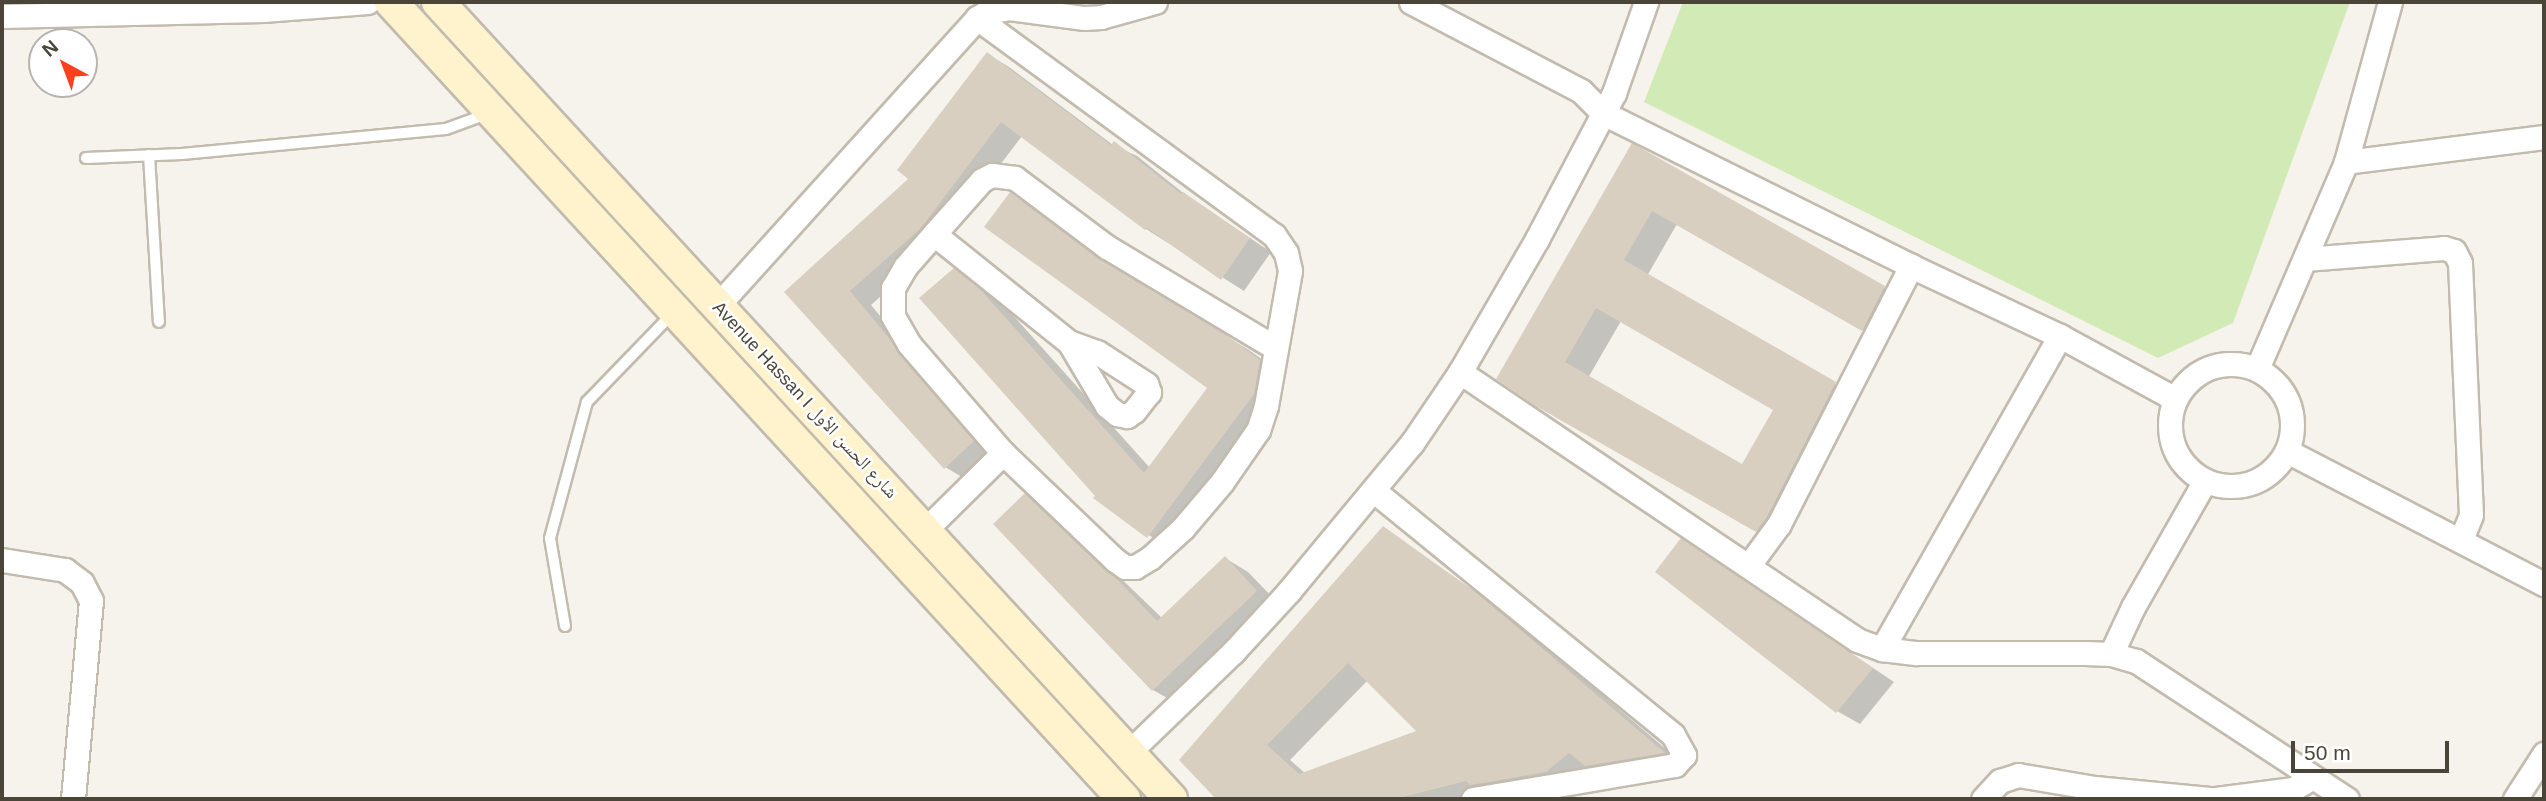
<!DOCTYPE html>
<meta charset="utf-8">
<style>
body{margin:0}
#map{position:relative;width:2546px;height:801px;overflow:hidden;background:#f6f3ec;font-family:Arial,"Noto Naskh Arabic",sans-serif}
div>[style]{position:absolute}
.green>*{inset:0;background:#d2eab5}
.shadow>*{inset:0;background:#0003}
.building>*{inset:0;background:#d8cfc1}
.roads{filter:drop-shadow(2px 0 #c2bbae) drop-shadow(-2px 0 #c2bbae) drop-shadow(0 2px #c2bbae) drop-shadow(0 -2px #c2bbae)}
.service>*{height:10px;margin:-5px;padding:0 5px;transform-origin:5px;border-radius:5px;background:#fff}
.minor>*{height:23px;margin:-11.5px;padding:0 11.5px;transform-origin:11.5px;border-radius:11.5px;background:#fff}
.minor>.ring{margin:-11.5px;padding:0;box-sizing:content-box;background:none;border:23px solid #fff;border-radius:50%}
.secondary>*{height:32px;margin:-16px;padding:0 16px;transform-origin:16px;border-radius:16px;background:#fff3cd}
span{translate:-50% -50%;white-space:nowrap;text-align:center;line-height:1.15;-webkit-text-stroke:5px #fff;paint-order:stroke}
.street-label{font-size:18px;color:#4b4439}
.frame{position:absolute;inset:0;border:4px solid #4b4439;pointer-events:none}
.north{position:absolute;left:28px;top:28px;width:70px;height:70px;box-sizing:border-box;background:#fff;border:2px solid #b7b4b0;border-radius:50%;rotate:319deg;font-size:19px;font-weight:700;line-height:28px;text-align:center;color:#4b4439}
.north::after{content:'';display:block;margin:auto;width:24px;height:32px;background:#fc3f1d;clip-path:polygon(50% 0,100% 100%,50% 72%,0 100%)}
.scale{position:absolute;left:2291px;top:741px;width:158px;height:32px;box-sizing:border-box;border:4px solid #4b4439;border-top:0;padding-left:9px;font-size:21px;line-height:24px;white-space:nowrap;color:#4b4439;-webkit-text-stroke:5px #fff;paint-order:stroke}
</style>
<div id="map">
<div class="green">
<i style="clip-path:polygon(1683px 2px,2350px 2px,2233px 323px,2158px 358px,1644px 102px)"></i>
</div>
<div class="shadow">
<i style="clip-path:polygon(987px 54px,1009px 67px,1113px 145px,1137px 156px,1187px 196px,1271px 252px,1244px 291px,1146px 229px,1022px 136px,942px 241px,871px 305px,995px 454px,967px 480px,945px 467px,786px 292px,911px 179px)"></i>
<i style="clip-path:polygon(evenodd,1633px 146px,1908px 301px,1887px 344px,1677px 224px,1647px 276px,1859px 398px,1791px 530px,1781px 545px,1535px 403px,1633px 146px,1621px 321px,1776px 410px,1743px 466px,1588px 378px,1621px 321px)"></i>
<i style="clip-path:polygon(1010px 194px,1034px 208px,1123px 274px,1249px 350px,1284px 375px,1278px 408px,1172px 551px,1095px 498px,1097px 496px,954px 270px,1002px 303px,1150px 468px,1210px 387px)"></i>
<i style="clip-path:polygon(1025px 496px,1049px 509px,1162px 618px,1225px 558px,1248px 572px,1280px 605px,1176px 703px,1153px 690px)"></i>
<i style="clip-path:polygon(evenodd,1383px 528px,1502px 610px,1686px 766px,1471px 799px,1218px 799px,1182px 760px,1383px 528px,1368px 680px,1419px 731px,1305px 773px,1290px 760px,1368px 680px)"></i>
<i style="clip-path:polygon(1682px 540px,1894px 682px,1860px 724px,1837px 711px,1657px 572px)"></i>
</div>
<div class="building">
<i style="clip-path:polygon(987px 52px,1111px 145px,1114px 141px,1181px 194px,1183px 192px,1250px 238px,1221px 280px,1147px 228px,1145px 230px,1001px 122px,920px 229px,850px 291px,974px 441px,944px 469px,784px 292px,908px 179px,897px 170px)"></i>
<i style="clip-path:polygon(evenodd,1632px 143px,1885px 286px,1862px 331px,1652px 211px,1624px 260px,1836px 382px,1767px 517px,1756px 532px,1534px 405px,1496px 379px,1632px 143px,1596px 308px,1773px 410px,1742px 464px,1565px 362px,1596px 308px)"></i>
<i style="clip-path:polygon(1010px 192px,1099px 258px,1225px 334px,1260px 360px,1254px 394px,1147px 538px,1093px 498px,1095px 496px,919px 298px,954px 268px,978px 287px,1144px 473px,1207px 388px,984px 227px)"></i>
<i style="clip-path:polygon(1025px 493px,1116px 578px,1157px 621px,1225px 556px,1257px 591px,1152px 691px,993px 524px)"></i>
<i style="clip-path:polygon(evenodd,1383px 526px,1478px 594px,1665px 753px,1585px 766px,1569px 753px,1546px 772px,1470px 785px,1466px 781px,1395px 799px,1216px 799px,1179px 760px,1383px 526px,1348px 663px,1416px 731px,1299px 774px,1267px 745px,1348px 663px)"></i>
<i style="clip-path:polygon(1681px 538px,1873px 668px,1836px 713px,1655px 572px)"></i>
</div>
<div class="roads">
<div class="service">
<i style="left:149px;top:155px;width:167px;rotate:86.6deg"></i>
<i style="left:86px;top:158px;width:96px;rotate:-2.4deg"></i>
<i style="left:182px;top:154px;width:265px;rotate:-5.4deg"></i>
<i style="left:446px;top:129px;width:44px;rotate:-20.1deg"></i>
<i style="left:565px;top:626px;width:89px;rotate:-99.7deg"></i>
<i style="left:550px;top:538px;width:141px;rotate:-74.8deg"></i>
<i style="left:587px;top:402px;width:125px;rotate:-46deg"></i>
</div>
<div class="minor">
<i style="left:1411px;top:2px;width:192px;rotate:27.6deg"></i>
<i style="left:1581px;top:91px;width:31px;rotate:45deg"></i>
<i style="left:1603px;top:113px;width:344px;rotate:26.4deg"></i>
<i style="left:2390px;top:2px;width:166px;rotate:105.4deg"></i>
<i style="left:2346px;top:162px;width:200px;rotate:-7.2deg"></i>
<i style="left:2px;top:16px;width:261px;rotate:-1.3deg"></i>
<i style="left:263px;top:10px;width:105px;rotate:-4.4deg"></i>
<i style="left:977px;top:18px;width:12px;rotate:-31deg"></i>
<i style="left:987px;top:12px;width:22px;rotate:-10deg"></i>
<i style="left:1009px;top:8px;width:76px;rotate:7.6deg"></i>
<i style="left:1084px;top:18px;width:17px;rotate:-3deg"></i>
<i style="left:1101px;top:17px;width:56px;rotate:-15.5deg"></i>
<i style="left:934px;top:234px;width:173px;rotate:38.7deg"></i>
<i style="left:1069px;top:342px;width:30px;rotate:20deg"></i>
<i style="left:1097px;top:352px;width:59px;rotate:33.1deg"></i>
<i style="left:1146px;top:384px;width:9px;rotate:69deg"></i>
<i style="left:1149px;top:392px;width:24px;rotate:128deg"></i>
<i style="left:1134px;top:411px;width:9px;rotate:144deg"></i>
<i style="left:1127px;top:416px;width:10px;rotate:-169deg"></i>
<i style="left:1117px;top:414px;width:13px;rotate:-141deg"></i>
<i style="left:1107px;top:406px;width:74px;rotate:-120.7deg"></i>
<i style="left:2305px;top:259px;width:139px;rotate:-4.5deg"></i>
<i style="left:2444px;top:248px;width:10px;rotate:17deg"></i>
<i style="left:2454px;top:251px;width:13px;rotate:63deg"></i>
<i style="left:2460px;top:263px;width:252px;rotate:87.5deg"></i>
<i style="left:2471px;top:515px;width:27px;rotate:112deg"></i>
<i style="left:718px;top:305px;width:387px;rotate:-47.9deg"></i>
<i style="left:977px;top:18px;width:368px;rotate:36.2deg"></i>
<i style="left:1274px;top:235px;width:22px;rotate:56deg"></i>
<i style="left:1286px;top:253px;width:18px;rotate:77deg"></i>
<i style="left:1290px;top:271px;width:137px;rotate:100.1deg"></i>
<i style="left:1266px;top:406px;width:25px;rotate:108deg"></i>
<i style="left:1258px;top:430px;width:63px;rotate:124.7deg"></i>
<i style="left:1222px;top:482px;width:60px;rotate:130.3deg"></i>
<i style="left:1183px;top:528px;width:45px;rotate:137.7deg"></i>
<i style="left:1150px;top:558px;width:17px;rotate:149deg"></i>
<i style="left:1135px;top:567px;width:10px;rotate:180deg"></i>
<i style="left:1125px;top:567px;width:12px;rotate:-145deg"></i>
<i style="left:1115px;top:560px;width:155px;rotate:-136.3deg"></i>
<i class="ring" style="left:2170px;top:364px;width:99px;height:99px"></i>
<i style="left:2257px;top:369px;width:225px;rotate:-66.7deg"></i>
<i style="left:1460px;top:372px;width:479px;rotate:34deg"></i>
<i style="left:1857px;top:640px;width:27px;rotate:20deg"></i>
<i style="left:1882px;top:649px;width:35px;rotate:7deg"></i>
<i style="left:1917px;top:653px;width:168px"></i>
<i style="left:2085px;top:653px;width:26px;rotate:2deg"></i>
<i style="left:2111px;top:654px;width:26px;rotate:16deg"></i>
<i style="left:2136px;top:661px;width:252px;rotate:33.2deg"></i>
<i style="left:2287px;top:451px;width:289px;rotate:27.4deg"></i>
<i style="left:1373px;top:490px;width:387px;rotate:39.2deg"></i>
<i style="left:1673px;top:735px;width:23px;rotate:61deg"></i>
<i style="left:1684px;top:755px;width:13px;rotate:132deg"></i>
<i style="left:1675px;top:765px;width:205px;rotate:170.4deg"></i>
<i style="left:925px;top:530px;width:110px;rotate:-44.6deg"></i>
<i style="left:1003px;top:453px;width:144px;rotate:-130.8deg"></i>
<i style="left:909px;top:344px;width:32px;rotate:-120deg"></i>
<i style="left:893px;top:316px;width:28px;rotate:-90deg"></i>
<i style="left:893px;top:288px;width:24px;rotate:-60deg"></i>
<i style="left:905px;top:267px;width:44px;rotate:-48.7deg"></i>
<i style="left:934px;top:234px;width:72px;rotate:-48.4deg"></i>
<i style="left:982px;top:180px;width:11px;rotate:-27deg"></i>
<i style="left:992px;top:175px;width:23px;rotate:7deg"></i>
<i style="left:1015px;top:178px;width:115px;rotate:36.9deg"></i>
<i style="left:1107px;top:247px;width:195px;rotate:30.9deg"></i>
<i style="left:2px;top:560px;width:64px;rotate:9deg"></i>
<i style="left:65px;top:570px;width:21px;rotate:37deg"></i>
<i style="left:82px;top:583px;width:20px;rotate:63deg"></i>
<i style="left:91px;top:601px;width:199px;rotate:95.2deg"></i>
<i style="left:1749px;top:565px;width:51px;rotate:-53.8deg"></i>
<i style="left:1779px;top:524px;width:290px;rotate:-62.9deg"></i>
<i style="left:1911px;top:266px;width:165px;rotate:25.2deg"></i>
<i style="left:2060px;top:336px;width:131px;rotate:28.7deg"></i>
<i style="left:1882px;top:649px;width:360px;rotate:-60.4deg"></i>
<i style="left:2111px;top:654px;width:52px;rotate:-64.9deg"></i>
<i style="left:2133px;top:607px;width:145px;rotate:-60.3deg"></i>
<i style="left:1128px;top:753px;width:146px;rotate:-43.9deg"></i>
<i style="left:1233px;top:652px;width:83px;rotate:-47.4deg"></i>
<i style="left:1289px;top:591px;width:192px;rotate:-50.3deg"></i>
<i style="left:1412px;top:443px;width:86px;rotate:-55.9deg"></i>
<i style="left:1460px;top:372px;width:154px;rotate:-59.9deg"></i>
<i style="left:1537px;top:239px;width:165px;rotate:-62.2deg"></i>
<i style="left:1614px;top:93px;width:96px;rotate:-70.6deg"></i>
<i style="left:1983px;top:799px;width:25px;rotate:-47deg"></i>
<i style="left:2000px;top:781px;width:19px;rotate:-18deg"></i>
<i style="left:2018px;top:775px;width:78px;rotate:9.6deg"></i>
<i style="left:2095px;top:788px;width:115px;rotate:5.5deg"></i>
<i style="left:2216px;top:799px;width:78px;rotate:-7.4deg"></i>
<i style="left:2293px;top:789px;width:23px;rotate:-31deg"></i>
<i style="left:2515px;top:799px;width:54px;rotate:-57.2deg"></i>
</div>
<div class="secondary">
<i style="left:391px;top:2px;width:1083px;rotate:47.4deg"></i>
<i style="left:438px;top:2px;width:1083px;rotate:47.4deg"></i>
</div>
</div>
<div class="street-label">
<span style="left:805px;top:400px;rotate:47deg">Avenue Hassan I شارع الحسن الأول</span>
</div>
<div class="frame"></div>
<div class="north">N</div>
<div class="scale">50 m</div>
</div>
